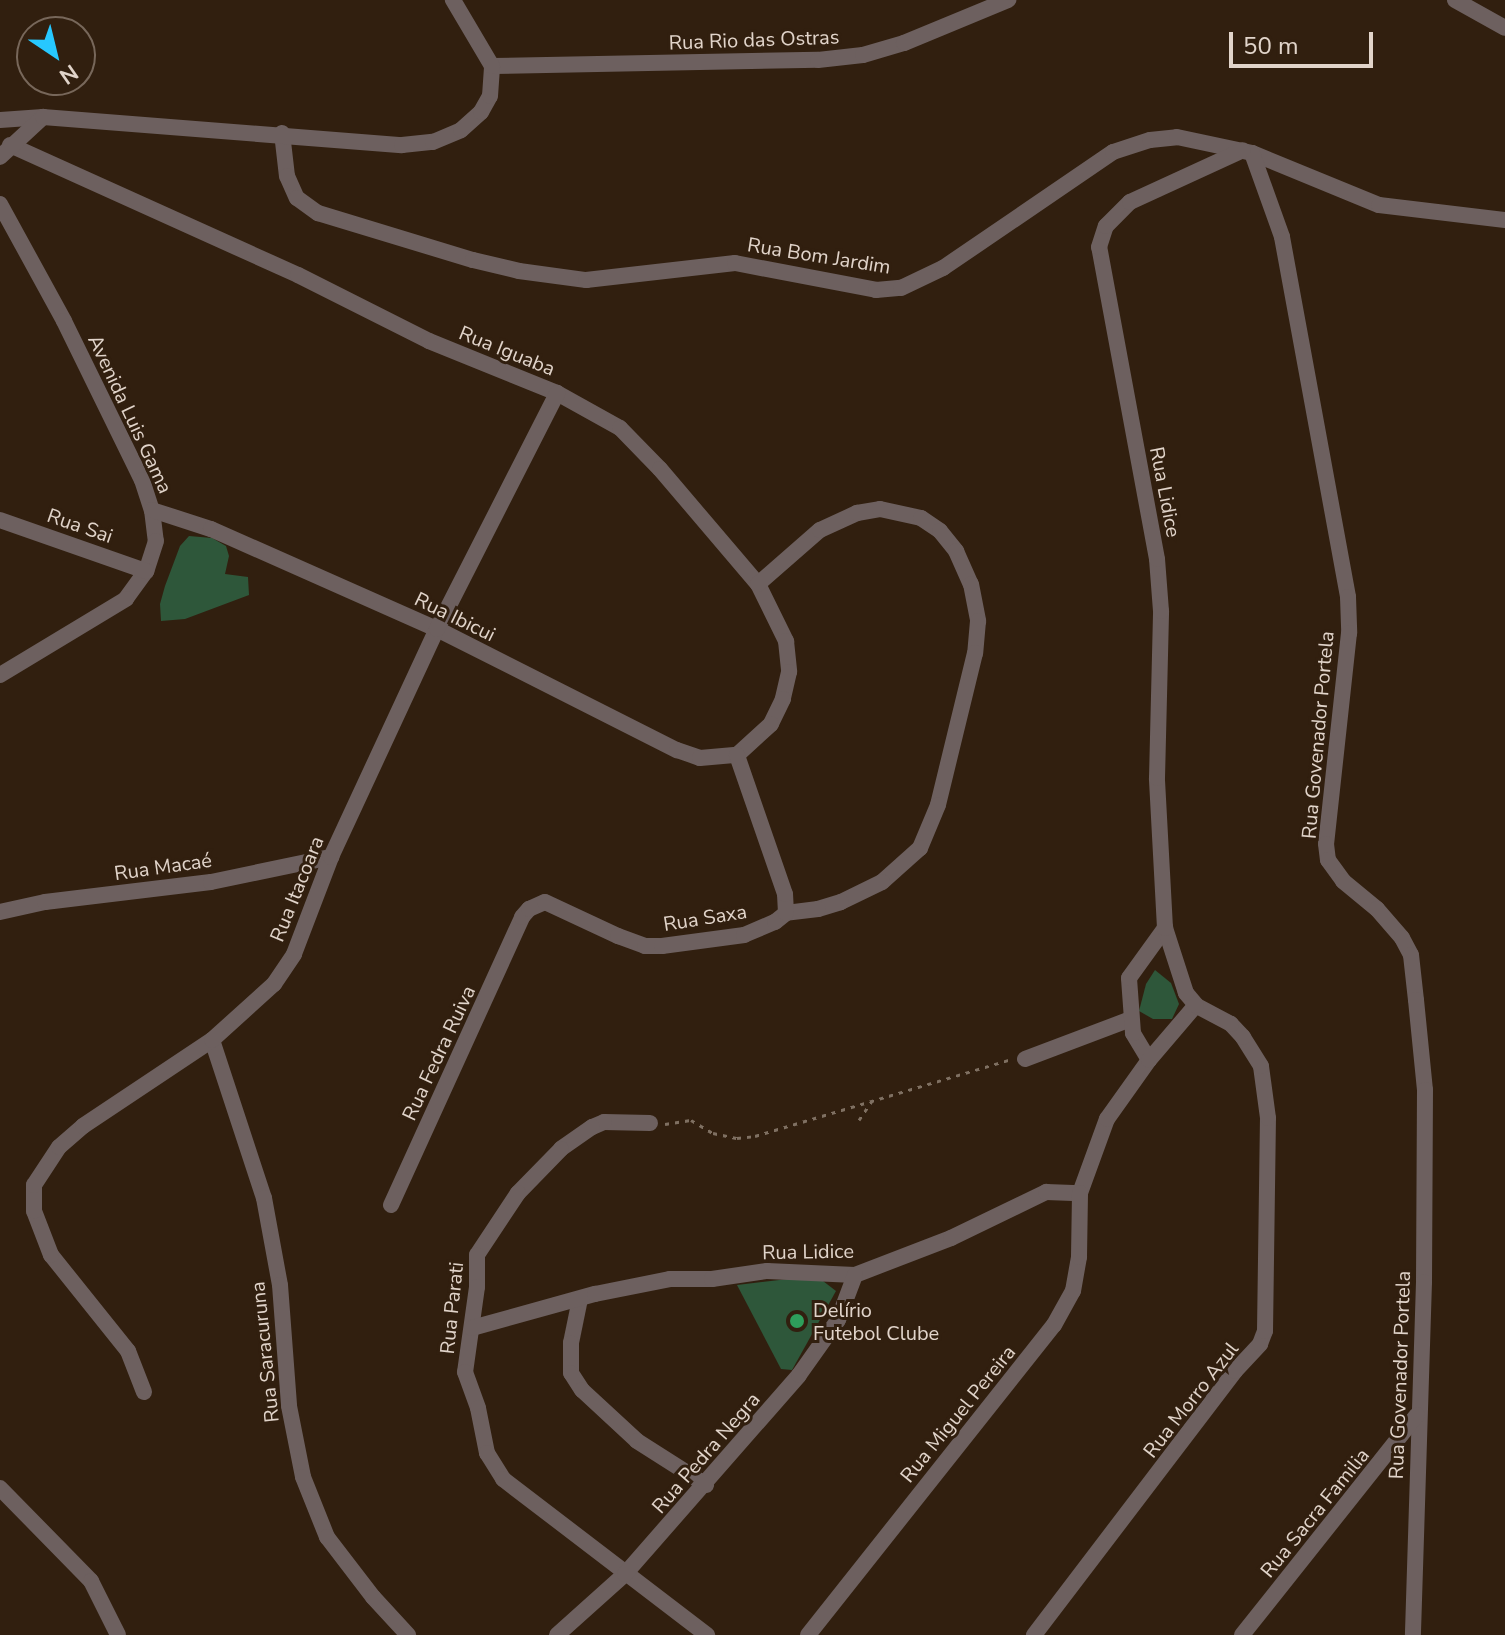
<!DOCTYPE html>
<meta charset="utf-8">
<style>
body{margin:0}
#map{position:relative;width:1505px;height:1635px;overflow:hidden;background:#311f0f;font-family:"Nunito Sans",sans-serif}
div>[style]{position:absolute}
.green>*{inset:0;background:#2e573a}
.path>*{height:3px;margin-top:-1.5px;transform-origin:0;background:repeating-linear-gradient(90deg,#7f7062 0 4px,transparent 0 10px)}
.street>*{height:16px;margin:-8px;padding:0 8px;transform-origin:8px;border-radius:8px;background:#6d605f}
.dots>*{width:22px;height:22px;translate:-50% -50%;box-sizing:border-box;border:4px solid #311f0f;border-radius:50%}
span{translate:-50% -50%;white-space:nowrap;text-align:center;line-height:1.15;-webkit-text-stroke:6px #311f0f;paint-order:stroke}
.street-label{font-size:20px;color:#e1d4ca}
.poi-label{font-size:20px;color:#e1d4ca}
.left{translate:0 -50%;text-align:left}
.north{position:absolute;left:16px;top:16px;width:80px;height:80px;box-sizing:border-box;background:#311f0f;border:2px solid #77675a;border-radius:50%;rotate:145deg;font-size:22px;font-weight:700;line-height:32px;text-align:center;color:#e1d4ca}
.north::after{content:'';display:block;margin:auto;width:28px;height:36px;background:#27c8ff;clip-path:polygon(50% 0,100% 100%,50% 72%,0 100%)}
.scale{position:absolute;left:1229px;top:32px;width:144px;height:36px;box-sizing:border-box;border:4px solid #e1d4ca;border-top:0;padding-left:10px;font-size:24px;line-height:28px;white-space:nowrap;color:#e1d4ca;-webkit-text-stroke:6px #311f0f;paint-order:stroke}
</style>
<div id="map">
<div class="green">
<i style="clip-path:polygon(189px 536px,212px 538px,226px 546px,229px 556px,225px 574px,248px 577px,249px 595px,185px 619px,161px 621px,160px 604px,165px 586px,180px 546px)"></i>
<i style="clip-path:polygon(1155px 970px,1171px 983px,1179px 1004px,1172px 1019px,1153px 1019px,1139px 1011px,1146px 984px)"></i>
<i style="clip-path:polygon(788px 1279px,823px 1281px,836px 1291px,792px 1370px,781px 1369px,737px 1285px)"></i>
</div>
<div class="path">
<i style="left:859px;top:1120px;width:23px;rotate:-56deg"></i>
<i style="left:665px;top:1124px;width:26px;rotate:-9deg"></i>
<i style="left:691px;top:1120px;width:26px;rotate:31deg"></i>
<i style="left:713px;top:1133px;width:25px;rotate:12deg"></i>
<i style="left:737px;top:1138px;width:18px;rotate:-6deg"></i>
<i style="left:755px;top:1136px;width:265px;rotate:-16.7deg"></i>
</div>
<div class="street">
<i style="left:1455px;top:0;width:57px;rotate:29.2deg"></i>
<i style="left:492px;top:66px;width:326px;rotate:-1.1deg"></i>
<i style="left:818px;top:60px;width:45px;rotate:-6.3deg"></i>
<i style="left:863px;top:55px;width:43px;rotate:-16.3deg"></i>
<i style="left:904px;top:43px;width:113px;rotate:-22.5deg"></i>
<i style="left:0;top:120px;width:43px;rotate:-4deg"></i>
<i style="left:282px;top:133px;width:43px;rotate:83.4deg"></i>
<i style="left:287px;top:176px;width:24px;rotate:66deg"></i>
<i style="left:297px;top:198px;width:26px;rotate:36deg"></i>
<i style="left:318px;top:213px;width:162px;rotate:16.9deg"></i>
<i style="left:473px;top:260px;width:47px;rotate:13.4deg"></i>
<i style="left:519px;top:271px;width:68px;rotate:7.7deg"></i>
<i style="left:586px;top:280px;width:150px;rotate:-6.5deg"></i>
<i style="left:735px;top:263px;width:144px;rotate:10.8deg"></i>
<i style="left:876px;top:290px;width:25px;rotate:-5deg"></i>
<i style="left:901px;top:288px;width:47px;rotate:-25.5deg"></i>
<i style="left:943px;top:268px;width:206px;rotate:-34.3deg"></i>
<i style="left:1113px;top:152px;width:39px;rotate:-18deg"></i>
<i style="left:1150px;top:140px;width:27px;rotate:-6deg"></i>
<i style="left:1177px;top:137px;width:77px;rotate:12deg"></i>
<i style="left:1252px;top:153px;width:137px;rotate:22.3deg"></i>
<i style="left:1379px;top:205px;width:127px;rotate:6.8deg"></i>
<i style="left:10px;top:145px;width:316px;rotate:24.3deg"></i>
<i style="left:298px;top:275px;width:147px;rotate:26.7deg"></i>
<i style="left:429px;top:341px;width:138px;rotate:22.1deg"></i>
<i style="left:557px;top:393px;width:72px;rotate:29.1deg"></i>
<i style="left:620px;top:428px;width:57px;rotate:45.7deg"></i>
<i style="left:660px;top:469px;width:151px;rotate:49.6deg"></i>
<i style="left:758px;top:584px;width:64px;rotate:63.8deg"></i>
<i style="left:786px;top:641px;width:31px;rotate:84deg"></i>
<i style="left:789px;top:672px;width:28px;rotate:103deg"></i>
<i style="left:783px;top:699px;width:28px;rotate:116deg"></i>
<i style="left:771px;top:724px;width:46px;rotate:137.6deg"></i>
<i style="left:1252px;top:153px;width:89px;rotate:70.3deg"></i>
<i style="left:1282px;top:237px;width:366px;rotate:79.6deg"></i>
<i style="left:1348px;top:597px;width:36px;rotate:88deg"></i>
<i style="left:1349px;top:633px;width:212px;rotate:96.2deg"></i>
<i style="left:1326px;top:844px;width:16px;rotate:83deg"></i>
<i style="left:1328px;top:860px;width:26px;rotate:54deg"></i>
<i style="left:1343px;top:881px;width:44px;rotate:39.5deg"></i>
<i style="left:1377px;top:909px;width:38px;rotate:49deg"></i>
<i style="left:1402px;top:938px;width:19px;rotate:62deg"></i>
<i style="left:1411px;top:955px;width:45px;rotate:83.7deg"></i>
<i style="left:1416px;top:1000px;width:90px;rotate:84.3deg"></i>
<i style="left:1425px;top:1090px;width:192px;rotate:90.3deg"></i>
<i style="left:1424px;top:1282px;width:353px;rotate:91.8deg"></i>
<i style="left:0;top:157px;width:59px;rotate:-42.9deg"></i>
<i style="left:43px;top:117px;width:360px;rotate:4.5deg"></i>
<i style="left:402px;top:145px;width:31px;rotate:-6deg"></i>
<i style="left:433px;top:142px;width:30px;rotate:-23deg"></i>
<i style="left:461px;top:130px;width:27px;rotate:-42deg"></i>
<i style="left:481px;top:112px;width:18px;rotate:-61deg"></i>
<i style="left:490px;top:96px;width:30px;rotate:-86deg"></i>
<i style="left:492px;top:66px;width:77px;rotate:-120.6deg"></i>
<i style="left:0;top:204px;width:133px;rotate:61.3deg"></i>
<i style="left:64px;top:321px;width:177px;rotate:63.9deg"></i>
<i style="left:142px;top:480px;width:32px;rotate:72deg"></i>
<i style="left:152px;top:510px;width:31px;rotate:83deg"></i>
<i style="left:156px;top:541px;width:32px;rotate:108deg"></i>
<i style="left:146px;top:571px;width:34px;rotate:126deg"></i>
<i style="left:126px;top:599px;width:147px;rotate:148.9deg"></i>
<i style="left:152px;top:510px;width:62px;rotate:17.9deg"></i>
<i style="left:211px;top:529px;width:247px;rotate:23.9deg"></i>
<i style="left:437px;top:629px;width:269px;rotate:26.8deg"></i>
<i style="left:677px;top:750px;width:24px;rotate:19deg"></i>
<i style="left:700px;top:758px;width:37px;rotate:-5deg"></i>
<i style="left:0;top:520px;width:155px;rotate:19.3deg"></i>
<i style="left:758px;top:584px;width:82px;rotate:-41.1deg"></i>
<i style="left:820px;top:530px;width:41px;rotate:-24.7deg"></i>
<i style="left:857px;top:513px;width:23px;rotate:-10deg"></i>
<i style="left:880px;top:509px;width:42px;rotate:12.4deg"></i>
<i style="left:921px;top:518px;width:23px;rotate:34deg"></i>
<i style="left:940px;top:531px;width:26px;rotate:51deg"></i>
<i style="left:956px;top:551px;width:36px;rotate:66deg"></i>
<i style="left:971px;top:584px;width:38px;rotate:79deg"></i>
<i style="left:978px;top:621px;width:32px;rotate:95deg"></i>
<i style="left:975px;top:653px;width:156px;rotate:103.7deg"></i>
<i style="left:938px;top:805px;width:47px;rotate:112.7deg"></i>
<i style="left:920px;top:848px;width:51px;rotate:138.2deg"></i>
<i style="left:882px;top:882px;width:46px;rotate:154deg"></i>
<i style="left:841px;top:902px;width:24px;rotate:163deg"></i>
<i style="left:818px;top:909px;width:32px;rotate:173deg"></i>
<i style="left:0;top:912px;width:46px;rotate:-12.5deg"></i>
<i style="left:45px;top:902px;width:167px;rotate:-6.9deg"></i>
<i style="left:211px;top:882px;width:123px;rotate:-11.8deg"></i>
<i style="left:212px;top:1040px;width:166px;rotate:71.8deg"></i>
<i style="left:264px;top:1198px;width:88px;rotate:79.6deg"></i>
<i style="left:280px;top:1285px;width:121px;rotate:85.7deg"></i>
<i style="left:289px;top:1406px;width:72px;rotate:78.8deg"></i>
<i style="left:303px;top:1477px;width:65px;rotate:68.2deg"></i>
<i style="left:327px;top:1537px;width:76px;rotate:52.5deg"></i>
<i style="left:373px;top:1597px;width:52px;rotate:47.4deg"></i>
<i style="left:1025px;top:1059px;width:113px;rotate:-20.7deg"></i>
<i style="left:1149px;top:1060px;width:31px;rotate:-121deg"></i>
<i style="left:1133px;top:1033px;width:55px;rotate:-94.2deg"></i>
<i style="left:1129px;top:978px;width:62px;rotate:-54.2deg"></i>
<i style="left:650px;top:1123px;width:46px;rotate:-178.8deg"></i>
<i style="left:604px;top:1122px;width:13px;rotate:157deg"></i>
<i style="left:592px;top:1127px;width:38px;rotate:145deg"></i>
<i style="left:561px;top:1149px;width:62px;rotate:134.3deg"></i>
<i style="left:518px;top:1193px;width:74px;rotate:123.5deg"></i>
<i style="left:477px;top:1255px;width:32px;rotate:90deg"></i>
<i style="left:477px;top:1287px;width:86px;rotate:98deg"></i>
<i style="left:465px;top:1372px;width:38px;rotate:70deg"></i>
<i style="left:478px;top:1408px;width:46px;rotate:78.7deg"></i>
<i style="left:487px;top:1453px;width:31px;rotate:58deg"></i>
<i style="left:503px;top:1479px;width:257px;rotate:37.4deg"></i>
<i style="left:391px;top:1205px;width:316px;rotate:-65.5deg"></i>
<i style="left:522px;top:917px;width:11px;rotate:-49deg"></i>
<i style="left:529px;top:909px;width:17px;rotate:-24deg"></i>
<i style="left:545px;top:902px;width:81px;rotate:25deg"></i>
<i style="left:618px;top:936px;width:29px;rotate:20deg"></i>
<i style="left:645px;top:946px;width:17px"></i>
<i style="left:662px;top:946px;width:83px;rotate:-7.6deg"></i>
<i style="left:744px;top:935px;width:34px;rotate:-23deg"></i>
<i style="left:775px;top:922px;width:14px;rotate:-39deg"></i>
<i style="left:786px;top:913px;width:19px;rotate:-93deg"></i>
<i style="left:785px;top:894px;width:147px;rotate:-109.1deg"></i>
<i style="left:580px;top:1299px;width:45px;rotate:101.6deg"></i>
<i style="left:571px;top:1343px;width:30px;rotate:90deg"></i>
<i style="left:571px;top:1373px;width:20px;rotate:57deg"></i>
<i style="left:582px;top:1390px;width:75px;rotate:42.8deg"></i>
<i style="left:637px;top:1441px;width:82px;rotate:32.5deg"></i>
<i style="left:472px;top:1328px;width:128px;rotate:-15.5deg"></i>
<i style="left:595px;top:1294px;width:76px;rotate:-11.3deg"></i>
<i style="left:670px;top:1279px;width:42px"></i>
<i style="left:712px;top:1279px;width:56px;rotate:-8.3deg"></i>
<i style="left:767px;top:1271px;width:88px;rotate:2.6deg"></i>
<i style="left:855px;top:1275px;width:103px;rotate:-21.1deg"></i>
<i style="left:951px;top:1238px;width:106px;rotate:-25.8deg"></i>
<i style="left:1046px;top:1192px;width:34px;rotate:2deg"></i>
<i style="left:1080px;top:1193px;width:79px;rotate:-70deg"></i>
<i style="left:1107px;top:1119px;width:72px;rotate:-54.6deg"></i>
<i style="left:1149px;top:1060px;width:72px;rotate:-49.5deg"></i>
<i style="left:144px;top:1392px;width:44px;rotate:-111.3deg"></i>
<i style="left:128px;top:1351px;width:123px;rotate:-128.7deg"></i>
<i style="left:51px;top:1255px;width:47px;rotate:-111.1deg"></i>
<i style="left:34px;top:1211px;width:26px;rotate:-90deg"></i>
<i style="left:34px;top:1185px;width:45px;rotate:-56.7deg"></i>
<i style="left:59px;top:1147px;width:32px;rotate:-41deg"></i>
<i style="left:83px;top:1126px;width:155px;rotate:-33.7deg"></i>
<i style="left:212px;top:1040px;width:84px;rotate:-42.1deg"></i>
<i style="left:274px;top:984px;width:36px;rotate:-56deg"></i>
<i style="left:294px;top:954px;width:104px;rotate:-69.1deg"></i>
<i style="left:331px;top:857px;width:251px;rotate:-65.1deg"></i>
<i style="left:437px;top:629px;width:265px;rotate:-63deg"></i>
<i style="left:0;top:1488px;width:130px;rotate:45.6deg"></i>
<i style="left:91px;top:1581px;width:60px;rotate:63.4deg"></i>
<i style="left:557px;top:1635px;width:91px;rotate:-41.9deg"></i>
<i style="left:625px;top:1574px;width:264px;rotate:-48.8deg"></i>
<i style="left:799px;top:1375px;width:67px;rotate:-54.7deg"></i>
<i style="left:838px;top:1320px;width:48px;rotate:-69.3deg"></i>
<i style="left:808px;top:1635px;width:396px;rotate:-51.6deg"></i>
<i style="left:1054px;top:1325px;width:39px;rotate:-61deg"></i>
<i style="left:1073px;top:1291px;width:35px;rotate:-80deg"></i>
<i style="left:1079px;top:1257px;width:64px;rotate:-89.1deg"></i>
<i style="left:1034px;top:1635px;width:332px;rotate:-52.7deg"></i>
<i style="left:1235px;top:1371px;width:37px;rotate:-47deg"></i>
<i style="left:1260px;top:1344px;width:14px;rotate:-69deg"></i>
<i style="left:1265px;top:1331px;width:213px;rotate:-89.2deg"></i>
<i style="left:1268px;top:1118px;width:52px;rotate:-97.7deg"></i>
<i style="left:1261px;top:1066px;width:34px;rotate:-122deg"></i>
<i style="left:1243px;top:1037px;width:18px;rotate:-133deg"></i>
<i style="left:1231px;top:1024px;width:40px;rotate:-152deg"></i>
<i style="left:1196px;top:1005px;width:16px;rotate:-130deg"></i>
<i style="left:1186px;top:993px;width:68px;rotate:-107.9deg"></i>
<i style="left:1165px;top:928px;width:150px;rotate:-93.1deg"></i>
<i style="left:1157px;top:778px;width:167px;rotate:-88.6deg"></i>
<i style="left:1161px;top:611px;width:52px;rotate:-94.4deg"></i>
<i style="left:1157px;top:559px;width:317px;rotate:-100.5deg"></i>
<i style="left:1099px;top:247px;width:22px;rotate:-72deg"></i>
<i style="left:1106px;top:226px;width:34px;rotate:-45deg"></i>
<i style="left:1130px;top:202px;width:124px;rotate:-24.7deg"></i>
<i style="left:1242px;top:1635px;width:281px;rotate:-51.5deg"></i>
</div>
<div class="dots">
<i style="left:797px;top:1321px;background:#2e9e5b"></i>
</div>
<div class="street-label">
<span style="left:754px;top:40px;rotate:-2deg">Rua Rio das Ostras</span>
<span style="left:819px;top:256px;rotate:9deg">Rua Bom Jardim</span>
<span style="left:507px;top:351px;rotate:22deg">Rua Iguaba</span>
<span style="left:130px;top:414px;rotate:65deg">Avenida Luis Gama</span>
<span style="left:1165px;top:492px;rotate:79deg">Rua Lidice</span>
<span style="left:80px;top:526px;rotate:19deg">Rua Sai</span>
<span style="left:455px;top:617px;rotate:26deg">Rua Ibicui</span>
<span style="left:1318px;top:735px;rotate:-85deg">Rua Govenador Portela</span>
<span style="left:163px;top:867px;rotate:-8deg">Rua Macaé</span>
<span style="left:297px;top:889px;rotate:-68deg">Rua Itacoara</span>
<span style="left:705px;top:918px;rotate:-9deg">Rua Saxa</span>
<span style="left:439px;top:1053px;rotate:-65deg">Rua Fedra Ruiva</span>
<span style="left:808px;top:1252px;rotate:-1deg">Rua Lidice</span>
<span style="left:452px;top:1308px;rotate:-84deg">Rua Parati</span>
<span style="left:265px;top:1352px;rotate:-96deg">Rua Saracuruna</span>
<span style="left:1400px;top:1375px;rotate:-88deg">Rua Govenador Portela</span>
<span style="left:1191px;top:1400px;rotate:-52deg">Rua Morro Azul</span>
<span style="left:958px;top:1414px;rotate:-51deg">Rua Miguel Pereira</span>
<span style="left:706px;top:1453px;rotate:-49deg">Rua Pedra Negra</span>
<span style="left:1315px;top:1513px;rotate:-51deg">Rua Sacra Familia</span>
</div>
<div class="poi-label">
<span class="left" style="left:813px;top:1322px">Delírio<br>Futebol Clube</span>
</div>
<div class="north">N</div>
<div class="scale">50 m</div>
</div>
